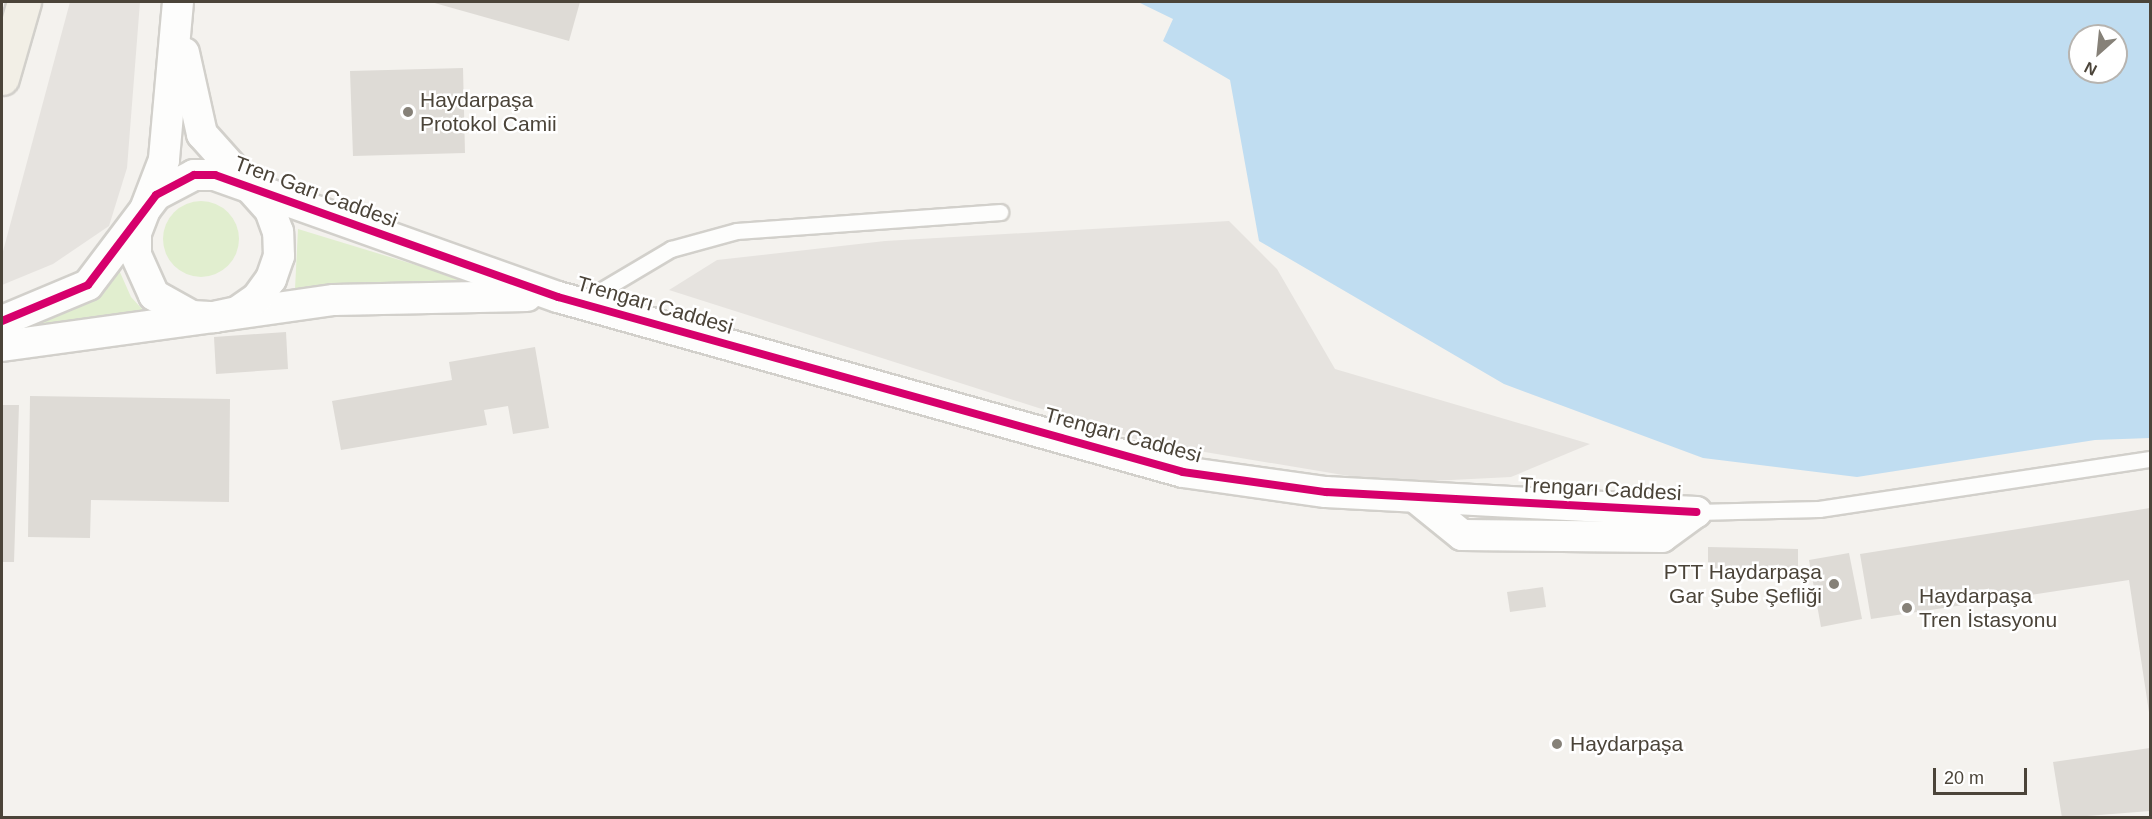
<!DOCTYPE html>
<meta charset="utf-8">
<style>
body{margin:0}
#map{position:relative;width:2152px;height:819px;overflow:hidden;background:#f4f2ee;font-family:Helvetica,sans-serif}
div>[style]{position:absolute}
.green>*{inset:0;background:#e1eecf}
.round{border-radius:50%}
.parking>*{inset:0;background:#e6e3df}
.water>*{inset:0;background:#c0ddf1}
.building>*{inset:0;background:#dedbd6}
.roads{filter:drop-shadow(2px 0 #d2d0cb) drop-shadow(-2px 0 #d2d0cb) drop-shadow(0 2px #d2d0cb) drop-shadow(0 -2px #d2d0cb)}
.service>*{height:15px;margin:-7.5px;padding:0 7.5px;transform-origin:7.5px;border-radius:7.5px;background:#fdfdfc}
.minor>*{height:30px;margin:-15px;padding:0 15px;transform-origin:15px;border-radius:15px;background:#fdfdfc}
.primary>*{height:33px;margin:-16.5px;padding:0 16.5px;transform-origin:16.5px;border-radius:16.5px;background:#f2efe6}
.cycleway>*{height:8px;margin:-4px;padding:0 4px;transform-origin:4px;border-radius:4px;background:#d6006c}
.dots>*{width:16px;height:16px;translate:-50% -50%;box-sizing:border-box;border:3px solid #fff;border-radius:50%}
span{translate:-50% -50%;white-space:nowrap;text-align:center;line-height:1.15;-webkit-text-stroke:5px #fff;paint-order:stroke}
.poi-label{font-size:21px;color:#4b4439}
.left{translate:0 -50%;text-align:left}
.right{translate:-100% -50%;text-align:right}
.street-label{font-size:21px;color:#4b4439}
.frame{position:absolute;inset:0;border:3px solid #4b4439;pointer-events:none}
.north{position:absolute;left:2068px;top:24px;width:60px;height:60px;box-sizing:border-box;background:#fff;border:2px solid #b7b4b0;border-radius:50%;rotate:207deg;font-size:16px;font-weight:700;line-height:24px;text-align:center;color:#4b4439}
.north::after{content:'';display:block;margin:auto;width:21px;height:27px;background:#868178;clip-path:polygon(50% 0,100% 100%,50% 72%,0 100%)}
.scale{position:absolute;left:1933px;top:768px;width:94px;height:27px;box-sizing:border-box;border:3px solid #4b4439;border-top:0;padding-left:8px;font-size:18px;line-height:21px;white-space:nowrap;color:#4b4439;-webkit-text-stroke:4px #fff;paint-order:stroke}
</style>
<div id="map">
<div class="green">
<i class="round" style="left:163px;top:201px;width:76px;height:76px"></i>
<i style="clip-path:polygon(298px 229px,465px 280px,295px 289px)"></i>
<i style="clip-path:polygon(119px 270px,131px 297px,144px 311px,21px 329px,102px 285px)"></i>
</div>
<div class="parking">
<i style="clip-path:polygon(70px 2px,140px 2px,127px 168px,109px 226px,53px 264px,2px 285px,2px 255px)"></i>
<i style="clip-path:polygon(1229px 221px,1277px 269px,1335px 369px,1590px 444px,1511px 477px,1391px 483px,1145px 442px,669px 290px,717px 260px,885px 241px)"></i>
</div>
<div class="water">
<i style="clip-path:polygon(evenodd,1138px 2px,2150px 2px,2150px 438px,2095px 440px,1857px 477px,1703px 458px,1504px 384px,1259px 241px,1230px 80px,1163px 41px,1173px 19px,1138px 2px,2080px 36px,2116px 36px,2116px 72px,2080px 72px,2080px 36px)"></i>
</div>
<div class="building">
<i style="clip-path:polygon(431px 2px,580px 2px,569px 41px)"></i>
<i style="clip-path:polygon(463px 68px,465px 153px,353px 156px,350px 71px)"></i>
<i style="clip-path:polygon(286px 332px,288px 369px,216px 374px,214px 337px)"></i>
<i style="clip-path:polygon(535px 347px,549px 428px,513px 434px,508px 406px,484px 410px,487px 425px,341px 450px,332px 401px,452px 380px,449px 362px)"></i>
<i style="clip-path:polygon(30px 396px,230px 399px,229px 502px,91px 500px,90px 538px,28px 537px)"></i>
<i style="clip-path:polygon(2px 405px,19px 405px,14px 562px,2px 562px)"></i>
<i style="clip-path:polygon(2150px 508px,2150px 719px,2129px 580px,1871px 619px,1860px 554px)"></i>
<i style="clip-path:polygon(1708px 547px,1798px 549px,1798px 573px,1708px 572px)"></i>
<i style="clip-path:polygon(1849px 553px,1862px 619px,1821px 627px,1809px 560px)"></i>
<i style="clip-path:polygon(1543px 587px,1546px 607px,1510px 612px,1507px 592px)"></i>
<i style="clip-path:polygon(2150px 748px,2150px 811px,2062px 818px,2053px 762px)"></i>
</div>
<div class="roads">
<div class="service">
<i style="left:580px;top:303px;width:106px;rotate:-30.7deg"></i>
<i style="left:671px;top:249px;width:68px;rotate:-15.3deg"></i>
<i style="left:737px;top:231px;width:264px;rotate:-4.1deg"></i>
<i style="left:1696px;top:512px;width:123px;rotate:-1.4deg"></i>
<i style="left:1819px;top:509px;width:335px;rotate:-8.6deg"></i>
</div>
<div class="minor">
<i style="left:178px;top:2px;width:159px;rotate:95.1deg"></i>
<i style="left:164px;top:160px;width:78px;rotate:111deg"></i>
<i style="left:136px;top:233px;width:22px;rotate:90deg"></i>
<i style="left:136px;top:255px;width:44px;rotate:65.8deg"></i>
<i style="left:154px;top:295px;width:43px;rotate:28.9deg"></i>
<i style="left:192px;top:316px;width:22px;rotate:3deg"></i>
<i style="left:214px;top:317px;width:121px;rotate:-8.1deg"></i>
<i style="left:334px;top:300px;width:193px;rotate:-1.2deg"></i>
<i style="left:2px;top:321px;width:93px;rotate:-22.7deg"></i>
<i style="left:88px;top:285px;width:113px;rotate:-52.9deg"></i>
<i style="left:156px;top:195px;width:43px;rotate:-27.8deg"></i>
<i style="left:194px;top:175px;width:21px"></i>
<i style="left:215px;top:175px;width:364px;rotate:19.6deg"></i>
<i style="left:558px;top:297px;width:649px;rotate:15.64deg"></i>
<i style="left:1183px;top:472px;width:144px;rotate:8deg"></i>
<i style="left:1326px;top:492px;width:371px;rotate:3.1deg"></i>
<i style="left:2px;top:346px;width:214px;rotate:-7.8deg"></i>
<i style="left:214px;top:317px;width:24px;rotate:-12deg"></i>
<i style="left:237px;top:312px;width:24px;rotate:-35deg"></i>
<i style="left:257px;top:298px;width:24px;rotate:-54deg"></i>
<i style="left:271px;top:279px;width:24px;rotate:-71deg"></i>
<i style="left:279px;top:256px;width:24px;rotate:-92deg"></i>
<i style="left:278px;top:232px;width:23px;rotate:-110deg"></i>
<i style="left:270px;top:210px;width:102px;rotate:-131.8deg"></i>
<i style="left:202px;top:134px;width:83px;rotate:-102.5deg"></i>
<i style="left:1415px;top:497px;width:60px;rotate:39deg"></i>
<i style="left:1462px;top:535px;width:200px;rotate:0.6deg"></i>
<i style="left:1662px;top:537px;width:42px;rotate:-36.3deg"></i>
</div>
<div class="primary">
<i style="left:2px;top:78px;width:79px;rotate:-73.9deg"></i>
</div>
</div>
<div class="cycleway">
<i style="left:2px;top:321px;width:93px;rotate:-22.7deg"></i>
<i style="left:88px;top:285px;width:113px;rotate:-52.9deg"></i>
<i style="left:156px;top:195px;width:43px;rotate:-27.8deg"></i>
<i style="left:194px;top:175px;width:21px"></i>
<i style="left:215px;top:175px;width:364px;rotate:19.6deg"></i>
<i style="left:558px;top:297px;width:649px;rotate:15.64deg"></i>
<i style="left:1183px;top:472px;width:144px;rotate:8deg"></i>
<i style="left:1326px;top:492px;width:371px;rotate:3.1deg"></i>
</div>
<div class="dots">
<i style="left:408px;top:112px;background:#868178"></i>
<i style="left:1834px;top:584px;background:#868178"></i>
<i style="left:1907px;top:608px;background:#868178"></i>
<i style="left:1557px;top:744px;background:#868178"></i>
</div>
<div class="poi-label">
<span class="left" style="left:420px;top:112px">Haydarpaşa<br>Protokol Camii</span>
<span class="right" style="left:1822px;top:584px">PTT Haydarpaşa<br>Gar Şube Şefliği</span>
<span class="left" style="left:1919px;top:608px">Haydarpaşa<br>Tren İstasyonu</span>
<span class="left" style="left:1570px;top:744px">Haydarpaşa</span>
</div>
<div class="street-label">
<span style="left:316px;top:192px;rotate:20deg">Tren Garı Caddesi</span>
<span style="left:655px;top:305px;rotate:16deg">Trengarı Caddesi</span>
<span style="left:1123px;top:435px;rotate:15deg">Trengarı Caddesi</span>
<span style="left:1601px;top:489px;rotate:3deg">Trengarı Caddesi</span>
</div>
<div class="frame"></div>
<div class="north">N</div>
<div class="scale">20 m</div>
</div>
